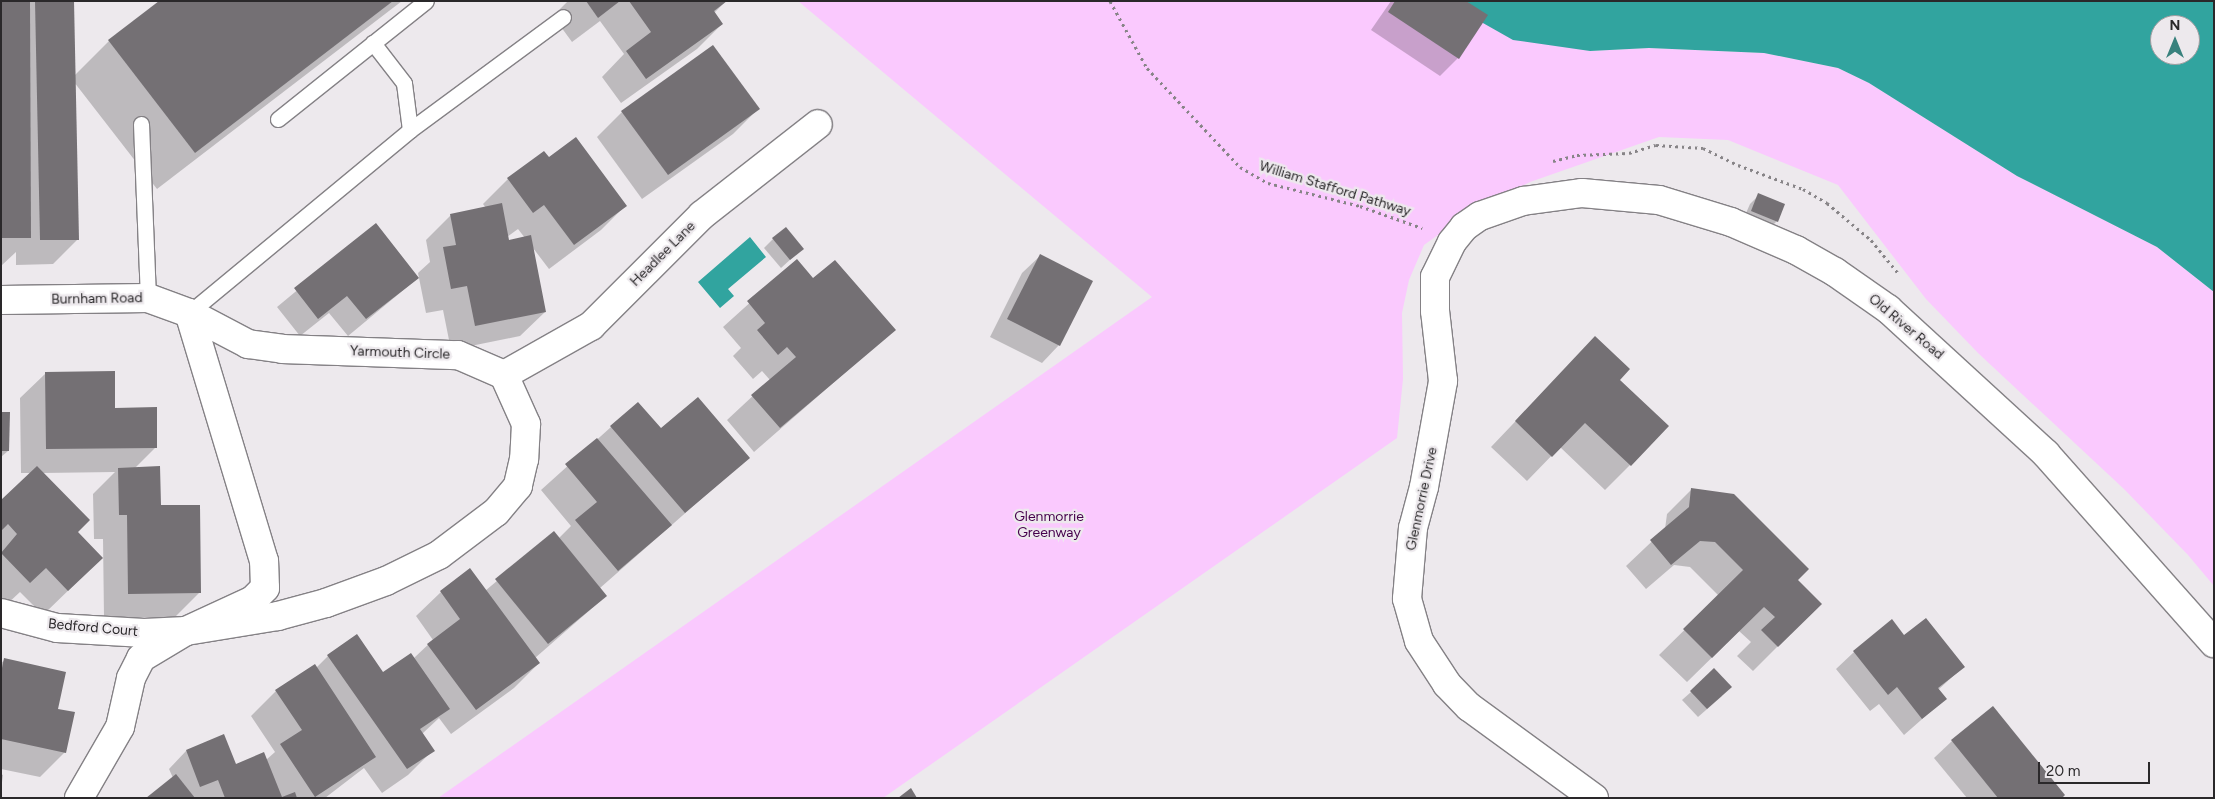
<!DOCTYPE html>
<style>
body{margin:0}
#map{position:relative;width:2215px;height:799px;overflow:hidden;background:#ede9ed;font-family:Figtree,sans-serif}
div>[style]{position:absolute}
.green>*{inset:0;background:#fac9fe}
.water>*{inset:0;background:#31a49f}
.shadow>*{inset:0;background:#0003}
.building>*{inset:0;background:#747074}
.path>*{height:3px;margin-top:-1.5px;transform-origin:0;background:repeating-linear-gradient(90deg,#878487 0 2.5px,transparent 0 6.5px)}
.roads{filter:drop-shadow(1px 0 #848185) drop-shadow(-1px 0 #848185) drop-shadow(0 1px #848185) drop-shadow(0 -1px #848185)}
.service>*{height:15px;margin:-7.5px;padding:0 7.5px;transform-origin:7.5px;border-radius:7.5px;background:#fff}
.minor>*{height:28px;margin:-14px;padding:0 14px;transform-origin:14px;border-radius:14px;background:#fff}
.tertiary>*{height:28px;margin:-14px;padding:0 14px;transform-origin:14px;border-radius:14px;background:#fff}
span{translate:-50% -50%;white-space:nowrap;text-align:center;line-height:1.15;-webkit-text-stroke:4.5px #ede9ed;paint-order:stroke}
.street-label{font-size:14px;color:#2a282a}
.park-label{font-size:14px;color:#45014c}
.frame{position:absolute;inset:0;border:2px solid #2a282a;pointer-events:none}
.north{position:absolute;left:2150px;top:15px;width:50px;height:50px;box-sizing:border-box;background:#ede9ed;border:1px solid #9f9c9f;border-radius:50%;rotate:0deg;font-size:14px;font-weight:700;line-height:20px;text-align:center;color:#2a282a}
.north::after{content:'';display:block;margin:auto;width:18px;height:22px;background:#39817d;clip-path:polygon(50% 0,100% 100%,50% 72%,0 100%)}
.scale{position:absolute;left:2038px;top:762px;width:112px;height:22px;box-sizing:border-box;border:2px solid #2a282a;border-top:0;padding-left:6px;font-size:15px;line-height:18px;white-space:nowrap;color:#2a282a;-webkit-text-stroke:4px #ede9ed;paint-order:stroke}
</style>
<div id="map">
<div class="green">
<i style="clip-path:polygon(798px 1px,1444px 1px,1590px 51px,1649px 48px,1764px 53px,1838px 68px,1869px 83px,2017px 176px,2157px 247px,2214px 292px,2214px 586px,2188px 555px,2124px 489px,1978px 353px,1926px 299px,1838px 185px,1728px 140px,1659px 137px,1530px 182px,1474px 209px,1424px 245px,1409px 280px,1402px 313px,1403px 379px,1397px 438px,883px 798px,438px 798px,1152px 297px)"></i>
</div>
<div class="water">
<i style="clip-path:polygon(evenodd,1444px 1px,2214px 1px,2214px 292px,2157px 247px,2017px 176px,1869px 83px,1838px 68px,1764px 53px,1649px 48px,1590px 51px,1513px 40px,1444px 1px,2160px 25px,2190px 25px,2190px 55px,2160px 55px,2160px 25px)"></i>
<i style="clip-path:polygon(750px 237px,766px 257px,728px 289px,734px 296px,720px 308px,698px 282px)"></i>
</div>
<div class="shadow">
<i style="clip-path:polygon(1px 1px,72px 1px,74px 76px,109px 41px,161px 1px,402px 1px,157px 189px,74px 82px,78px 239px,53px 264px,16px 265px,16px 252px,1px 266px)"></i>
<i style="clip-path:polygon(568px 1px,726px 1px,714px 13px,722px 24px,697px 49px,621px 103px,602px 77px,624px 54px,600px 21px,572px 42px,553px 16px)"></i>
<i style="clip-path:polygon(1391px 1px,1464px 1px,1458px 58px,1440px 76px,1371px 30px)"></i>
<i style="clip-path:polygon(758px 109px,733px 134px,642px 199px,597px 137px,622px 112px)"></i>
<i style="clip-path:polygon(evenodd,548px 159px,625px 206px,601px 230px,549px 269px,533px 248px,545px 312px,520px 336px,451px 350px,443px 310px,426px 313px,418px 273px,430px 262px,426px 240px,451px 215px,486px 208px,483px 204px,508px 179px,548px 159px,518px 229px,525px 238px,508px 241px,507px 237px,518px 229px)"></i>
<i style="clip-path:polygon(1759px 195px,1777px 221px,1768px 230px,1743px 220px,1750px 204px)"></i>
<i style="clip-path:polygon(376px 225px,418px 278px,348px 336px,329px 313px,300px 336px,277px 307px)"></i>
<i style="clip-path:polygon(773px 239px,802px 249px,781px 268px,764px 248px)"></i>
<i style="clip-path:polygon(1040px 256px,1059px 345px,1042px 363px,990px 337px,1022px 273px)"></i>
<i style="clip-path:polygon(796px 261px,813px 280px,894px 330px,754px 452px,727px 420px,770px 380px,762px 371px,753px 379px,733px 356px,741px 348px,723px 327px)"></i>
<i style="clip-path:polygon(1571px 363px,1618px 380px,1630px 465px,1605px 490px,1560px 447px,1527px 481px,1491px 447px)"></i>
<i style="clip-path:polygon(45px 374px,114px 409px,156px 447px,135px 468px,160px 507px,200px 592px,175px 617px,104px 618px,103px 539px,94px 539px,93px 494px,115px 472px,43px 473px,77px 531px,77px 582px,43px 615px,20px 592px,5px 606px,1px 603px,1px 502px,31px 473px,21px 473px,20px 398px)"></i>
<i style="clip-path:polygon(1px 413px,8px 451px,1px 457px)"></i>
<i style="clip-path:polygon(611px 427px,661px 430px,748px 458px,600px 588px,606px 596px,535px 658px,539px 663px,514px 688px,451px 734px,439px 718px,422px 734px,433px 750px,408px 775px,382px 793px,364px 768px,325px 798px,148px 798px,173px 778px,169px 769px,186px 751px,235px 765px,266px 760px,275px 752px,251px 716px,276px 691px,316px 668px,328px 656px,383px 674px,414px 658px,433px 640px,416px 616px,441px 592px,485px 591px,554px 533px,559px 538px,571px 526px,541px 490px)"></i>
<i style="clip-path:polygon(1692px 489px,1820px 604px,1753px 671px,1737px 656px,1751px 642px,1739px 631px,1687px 682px,1659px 655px,1719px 596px,1690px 567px,1674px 565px,1646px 589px,1626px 566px,1665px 529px,1667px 514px)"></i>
<i style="clip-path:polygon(1904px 637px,1963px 667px,1938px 690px,1945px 699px,1904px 735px,1879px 704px,1870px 711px,1836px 669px,1854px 652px)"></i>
<i style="clip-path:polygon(5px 660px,57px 710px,65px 752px,40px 777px,1px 769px,1px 663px)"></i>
<i style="clip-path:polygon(1691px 692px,1722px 696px,1698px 717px,1682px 700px)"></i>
<i style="clip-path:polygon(1952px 741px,2061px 798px,1967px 798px,1934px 758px)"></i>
<i style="clip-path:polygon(1px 774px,3px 775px,1px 790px)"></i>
</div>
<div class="building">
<i style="clip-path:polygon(1px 1px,30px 1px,31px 238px,1px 238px)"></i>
<i style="clip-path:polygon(35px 1px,74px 1px,79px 240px,40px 240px)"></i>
<i style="clip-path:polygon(159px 1px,393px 1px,195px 153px,108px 40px)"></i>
<i style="clip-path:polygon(586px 1px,620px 1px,598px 18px)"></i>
<i style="clip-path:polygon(629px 1px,727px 1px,714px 11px,723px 24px,646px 79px,626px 51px,651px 32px)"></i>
<i style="clip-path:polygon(1395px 1px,1466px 1px,1488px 15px,1459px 59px,1388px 12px)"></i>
<i style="clip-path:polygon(713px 45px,760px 109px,668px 175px,621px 111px)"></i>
<i style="clip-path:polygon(576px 137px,627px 206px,574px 245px,544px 205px,533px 213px,507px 178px,544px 151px,549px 157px)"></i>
<i style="clip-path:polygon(1758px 193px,1785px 204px,1778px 222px,1751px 211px)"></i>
<i style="clip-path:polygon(502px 203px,509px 240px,531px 235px,546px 312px,475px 326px,467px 286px,451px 289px,443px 247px,456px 245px,450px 214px)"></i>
<i style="clip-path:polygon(376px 223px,419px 278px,366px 319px,347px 296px,318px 319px,294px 288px)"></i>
<i style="clip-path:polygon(786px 227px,804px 249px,790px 260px,772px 238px)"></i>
<i style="clip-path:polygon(1040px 254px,1093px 281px,1060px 346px,1007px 319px)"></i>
<i style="clip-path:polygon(797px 259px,813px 278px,835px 260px,896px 330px,780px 428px,751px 395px,796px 357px,787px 347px,778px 355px,757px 330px,765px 323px,747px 301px)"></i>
<i style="clip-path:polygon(1595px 336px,1630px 369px,1620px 380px,1669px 426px,1631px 466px,1585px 423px,1552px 457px,1515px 421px)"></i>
<i style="clip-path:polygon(115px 371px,115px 408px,157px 407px,157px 448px,46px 449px,45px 372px)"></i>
<i style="clip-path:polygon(698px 397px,750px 458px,685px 513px,610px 426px,638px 402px,661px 428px)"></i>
<i style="clip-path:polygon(1px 412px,10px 412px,9px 451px,1px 451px)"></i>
<i style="clip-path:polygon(597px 438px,672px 525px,618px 571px,575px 520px,597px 502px,565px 464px)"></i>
<i style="clip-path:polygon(37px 466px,90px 520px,78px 532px,103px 558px,68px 591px,46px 568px,30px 583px,1px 553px,17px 534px,8px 524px,1px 531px,1px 500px)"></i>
<i style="clip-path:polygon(160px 466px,161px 505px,200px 505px,201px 593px,128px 594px,127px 515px,119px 515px,118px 468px)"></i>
<i style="clip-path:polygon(1691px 488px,1734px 494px,1809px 569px,1798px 580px,1822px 604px,1778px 647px,1761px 630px,1775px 617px,1764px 607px,1712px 658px,1683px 629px,1743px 570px,1715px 542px,1700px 541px,1671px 565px,1650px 540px,1689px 507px)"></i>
<i style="clip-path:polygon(554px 531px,607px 596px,548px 644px,495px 579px)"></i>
<i style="clip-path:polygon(470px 568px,540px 663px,476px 710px,427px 644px,460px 619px,440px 591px)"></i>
<i style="clip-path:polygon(1926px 618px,1965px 667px,1938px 688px,1947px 699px,1922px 719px,1897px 687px,1888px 695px,1853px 651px,1892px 619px,1904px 635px)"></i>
<i style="clip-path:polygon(357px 634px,383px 672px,411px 653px,450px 709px,420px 729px,435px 751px,407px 769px,327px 655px)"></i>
<i style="clip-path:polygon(4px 658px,66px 672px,58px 709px,75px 712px,66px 753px,1px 739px,1px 673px)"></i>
<i style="clip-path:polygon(315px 664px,376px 757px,315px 797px,280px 744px,302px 730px,275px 690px)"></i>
<i style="clip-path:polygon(1714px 668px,1732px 687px,1707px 709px,1690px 691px)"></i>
<i style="clip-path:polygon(1993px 706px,2065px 795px,2062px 798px,1998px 798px,1951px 740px)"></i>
<i style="clip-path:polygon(224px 734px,236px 764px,264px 752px,282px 797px,295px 792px,297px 798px,225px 798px,218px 780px,200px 787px,186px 750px)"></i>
<i style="clip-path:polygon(176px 774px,195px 798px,146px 798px)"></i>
<i style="clip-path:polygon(911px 788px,917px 798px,898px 798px)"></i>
</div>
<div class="path">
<i style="left:1110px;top:1px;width:77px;rotate:61.1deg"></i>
<i style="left:1147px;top:68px;width:136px;rotate:46.8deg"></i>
<i style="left:1240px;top:167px;width:32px;rotate:30deg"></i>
<i style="left:1268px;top:183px;width:95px;rotate:14deg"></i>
<i style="left:1360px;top:206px;width:66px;rotate:19.5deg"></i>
<i style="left:1553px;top:161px;width:25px;rotate:-14deg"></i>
<i style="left:1577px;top:155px;width:52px;rotate:-2.2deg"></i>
<i style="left:1629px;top:153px;width:28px;rotate:-17deg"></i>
<i style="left:1656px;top:145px;width:47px;rotate:3.7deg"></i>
<i style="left:1703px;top:148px;width:39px;rotate:26deg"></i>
<i style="left:1738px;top:165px;width:69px;rotate:20.3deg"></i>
<i style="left:1803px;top:189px;width:28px;rotate:30deg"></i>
<i style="left:1827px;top:203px;width:57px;rotate:40.1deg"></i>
<i style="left:1871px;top:240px;width:43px;rotate:50.7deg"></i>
</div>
<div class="roads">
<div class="service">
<i style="left:278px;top:119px;width:189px;rotate:-38.6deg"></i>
<i style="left:141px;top:124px;width:174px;rotate:87.7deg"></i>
<i style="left:410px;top:130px;width:190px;rotate:-36.4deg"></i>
<i style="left:189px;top:313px;width:287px;rotate:-39.6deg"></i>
<i style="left:410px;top:130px;width:47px;rotate:-97.3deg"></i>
<i style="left:404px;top:83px;width:51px;rotate:-127.8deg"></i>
</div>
<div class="minor">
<i style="left:1px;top:300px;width:147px;rotate:-0.8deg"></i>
<i style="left:148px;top:298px;width:44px;rotate:20.1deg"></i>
<i style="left:189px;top:313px;width:67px;rotate:27.7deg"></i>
<i style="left:248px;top:344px;width:34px;rotate:8deg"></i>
<i style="left:282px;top:349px;width:176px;rotate:2deg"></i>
<i style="left:458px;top:355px;width:50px;rotate:23.5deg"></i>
<i style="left:504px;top:375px;width:54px;rotate:65.8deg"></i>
<i style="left:526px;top:424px;width:35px;rotate:93deg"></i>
<i style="left:524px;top:459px;width:28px;rotate:103deg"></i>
<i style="left:518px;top:486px;width:34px;rotate:130deg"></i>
<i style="left:496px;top:512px;width:71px;rotate:143deg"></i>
<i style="left:439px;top:555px;width:59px;rotate:153.9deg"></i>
<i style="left:386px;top:581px;width:64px;rotate:159.9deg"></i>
<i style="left:326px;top:603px;width:50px;rotate:164.8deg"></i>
<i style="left:278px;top:616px;width:93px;rotate:170.7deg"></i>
<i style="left:186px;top:631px;width:42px;rotate:177.3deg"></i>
<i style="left:144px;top:633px;width:87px;rotate:-176.7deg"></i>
<i style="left:57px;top:628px;width:58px;rotate:-165deg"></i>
<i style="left:504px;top:375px;width:100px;rotate:-29.4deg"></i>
<i style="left:591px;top:326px;width:157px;rotate:-45deg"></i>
<i style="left:702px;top:215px;width:147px;rotate:-38.1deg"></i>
<i style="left:79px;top:798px;width:82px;rotate:-60deg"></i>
<i style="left:120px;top:727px;width:50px;rotate:-77.3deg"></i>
<i style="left:131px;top:678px;width:22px;rotate:-63deg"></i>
<i style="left:141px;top:658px;width:52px;rotate:-31deg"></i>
<i style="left:186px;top:631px;width:74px;rotate:-24.8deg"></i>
<i style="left:253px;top:600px;width:17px;rotate:-45deg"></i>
<i style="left:265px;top:588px;width:27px;rotate:-92deg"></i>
<i style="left:264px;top:561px;width:259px;rotate:-106.8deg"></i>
</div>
<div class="tertiary">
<i style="left:1594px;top:798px;width:155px;rotate:-143.9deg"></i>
<i style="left:1469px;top:707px;width:32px;rotate:-134deg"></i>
<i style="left:1447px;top:684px;width:51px;rotate:-123.1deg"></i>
<i style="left:1419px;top:641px;width:44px;rotate:-105.9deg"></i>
<i style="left:1407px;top:599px;width:71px;rotate:-85.2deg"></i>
<i style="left:1413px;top:528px;width:42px;rotate:-75deg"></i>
<i style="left:1424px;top:487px;width:108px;rotate:-79.8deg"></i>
<i style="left:1443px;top:381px;width:70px;rotate:-96.5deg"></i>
<i style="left:1435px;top:311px;width:34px;rotate:-90deg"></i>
<i style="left:1435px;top:277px;width:39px;rotate:-64deg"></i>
<i style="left:1452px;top:242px;width:19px;rotate:-51deg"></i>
<i style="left:1464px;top:227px;width:19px;rotate:-35deg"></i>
<i style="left:1480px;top:216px;width:46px;rotate:-19.2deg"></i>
<i style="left:1523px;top:201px;width:60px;rotate:-7.7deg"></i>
<i style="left:1582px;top:193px;width:77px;rotate:5.2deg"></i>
<i style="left:1659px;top:200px;width:75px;rotate:17deg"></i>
<i style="left:1731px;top:222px;width:71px;rotate:23.3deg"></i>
<i style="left:1796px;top:250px;width:45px;rotate:29.4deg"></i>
<i style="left:1835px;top:272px;width:65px;rotate:34.9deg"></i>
<i style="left:1888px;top:309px;width:214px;rotate:42.5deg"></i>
<i style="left:2046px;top:454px;width:253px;rotate:48.4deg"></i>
</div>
</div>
<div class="street-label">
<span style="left:1335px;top:189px;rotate:17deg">William Stafford Pathway</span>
<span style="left:663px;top:254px;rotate:-45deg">Headlee Lane</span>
<span style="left:97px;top:299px;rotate:-1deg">Burnham Road</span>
<span style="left:1906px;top:327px;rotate:40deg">Old River Road</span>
<span style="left:400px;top:353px;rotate:2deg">Yarmouth Circle</span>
<span style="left:1422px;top:499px;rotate:-78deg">Glenmorrie Drive</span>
<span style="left:93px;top:628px;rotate:5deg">Bedford Court</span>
</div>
<div class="park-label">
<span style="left:1049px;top:525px">Glenmorrie<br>Greenway</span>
</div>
<div class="frame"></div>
<div class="north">N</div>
<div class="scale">20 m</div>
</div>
